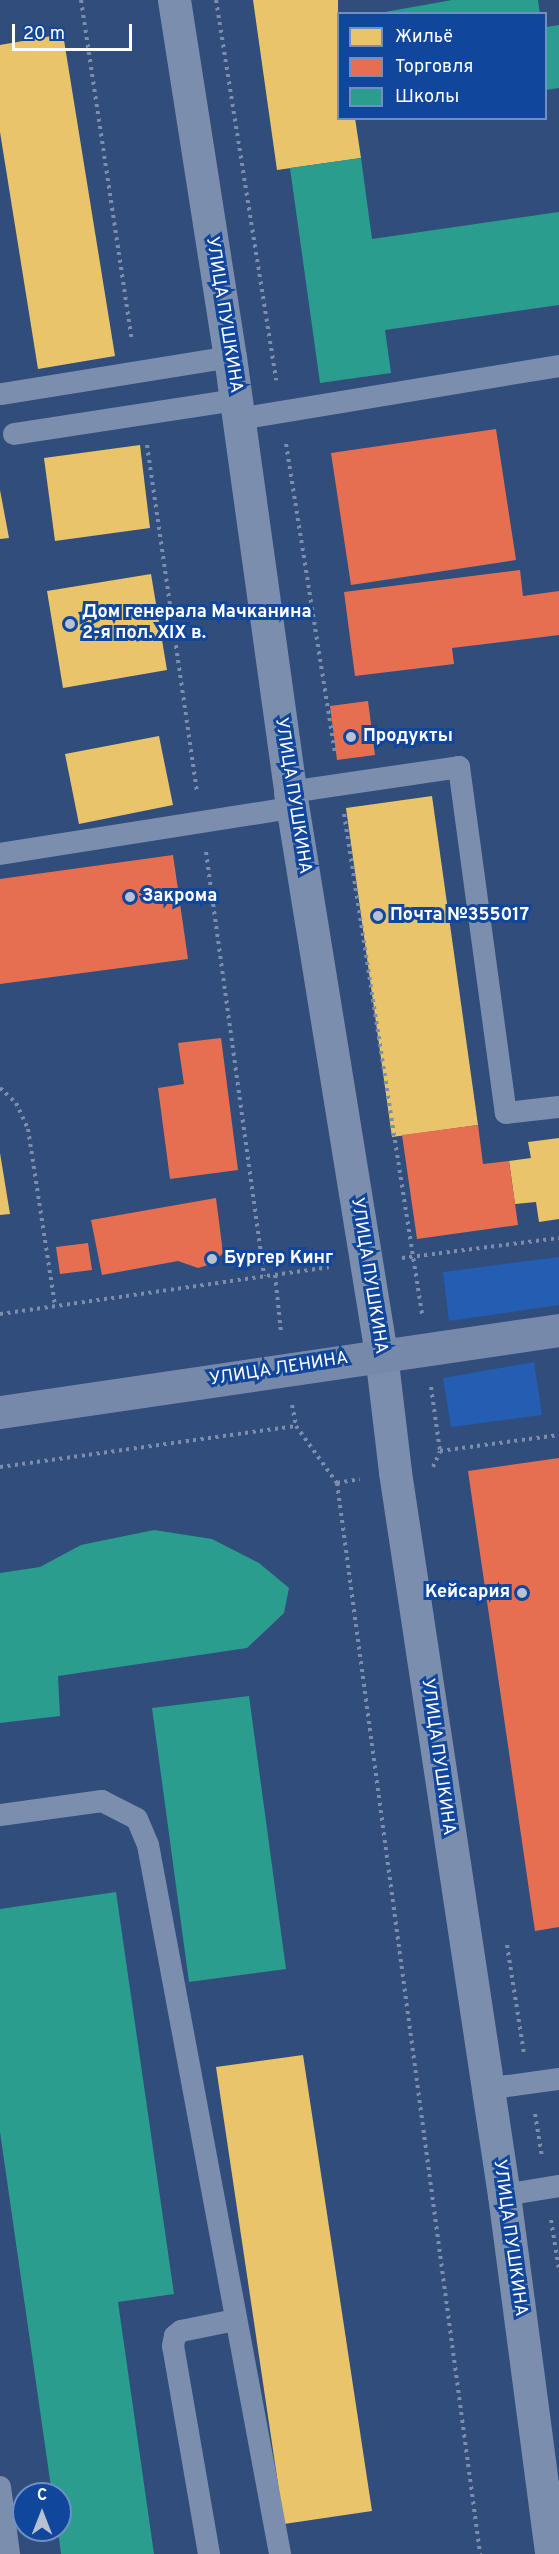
<!DOCTYPE html>
<meta charset="utf-8">
<style>
body{margin:0}
#map{position:relative;width:559px;height:2554px;overflow:hidden;background:#304d7c;font-family:Overpass,sans-serif}
div>[style]{position:absolute}
.green>*{inset:0;background:#255db2}
.homes>*{inset:0;background:#e9c46a}
.shops>*{inset:0;background:#e76f51}
.schools>*{inset:0;background:#2a9d8f}
.path>*{height:4px;margin-top:-2px;transform-origin:0;background:repeating-linear-gradient(90deg,#7b8eae 0 3px,transparent 0 7.5px)}
.service>*{height:22px;margin:-11px;padding:0 11px;transform-origin:11px;border-radius:11px;background:#7b8eae}
.minor>*{height:33px;margin:-16.5px;padding:0 16.5px;transform-origin:16.5px;border-radius:16.5px;background:#7b8eae}
.tertiary>*{height:33px;margin:-16.5px;padding:0 16.5px;transform-origin:16.5px;border-radius:16.5px;background:#7b8eae}
.secondary>*{height:33px;margin:-16.5px;padding:0 16.5px;transform-origin:16.5px;border-radius:16.5px;background:#7689aa}
.dots>*{width:16px;height:16px;translate:-50% -50%;box-sizing:border-box;border:3px solid #10469c;border-radius:50%}
span{translate:-50% -50%;white-space:nowrap;text-align:center;line-height:1.15;-webkit-text-stroke:6px #10469c;paint-order:stroke}
.street-label{font-size:18px;color:#fff}
.poi-label{font-size:18px;color:#fff;font-weight:700}
.left{translate:0 -50%;text-align:left}
.right{translate:-100% -50%;text-align:right}
.legend{position:absolute;left:337px;top:12px;width:210px;height:108px;box-sizing:border-box;background:#10469c;border:2px solid #7090c4;margin:0;padding:8px 10px;list-style:none;font-size:18px;color:#fff}
.legend li{display:flex;align-items:center;gap:12px;height:30px}
.legend b{width:30px;border:2px solid #7090c4}
.north{position:absolute;left:12px;top:2482px;width:60px;height:60px;box-sizing:border-box;background:#10469c;border:2px solid #7090c4;border-radius:50%;rotate:0deg;font-size:16px;font-weight:700;line-height:24px;text-align:center;color:#fff}
.north::after{content:'';display:block;margin:auto;width:21px;height:27px;background:#b7c1d1;clip-path:polygon(50% 0,100% 100%,50% 72%,0 100%)}
.scale{position:absolute;left:12px;top:24px;width:120px;height:27px;box-sizing:border-box;border:3px solid #fff;border-top:0;padding-left:8px;font-size:18px;line-height:21px;white-space:nowrap;color:#fff;-webkit-text-stroke:4px #10469c;paint-order:stroke}
</style>
<div id="map">
<div class="green">
<i style="clip-path:polygon(559px 1257px,559px 1305px,449px 1321px,443px 1272px)"></i>
<i style="clip-path:polygon(534px 1362px,542px 1415px,451px 1427px,443px 1378px)"></i>
</div>
<div class="homes">
<i style="clip-path:polygon(253px 0,338px 0,338px 118px,355px 118px,361px 158px,277px 170px)"></i>
<i style="clip-path:polygon(63px 34px,115px 356px,38px 369px,0 132px,0 45px)"></i>
<i style="clip-path:polygon(140px 445px,150px 528px,55px 541px,44px 458px)"></i>
<i style="clip-path:polygon(0 490px,9px 538px,0 539px)"></i>
<i style="clip-path:polygon(151px 574px,167px 670px,63px 688px,47px 591px)"></i>
<i style="clip-path:polygon(159px 736px,173px 805px,79px 824px,65px 754px)"></i>
<i style="clip-path:polygon(432px 796px,478px 1125px,392px 1137px,346px 808px)"></i>
<i style="clip-path:polygon(559px 1138px,559px 1219px,539px 1222px,536px 1202px,515px 1204px,509px 1161px,531px 1158px,528px 1142px)"></i>
<i style="clip-path:polygon(0 1153px,10px 1214px,0 1215px)"></i>
<i style="clip-path:polygon(303px 2055px,372px 2511px,284px 2524px,216px 2067px)"></i>
</div>
<div class="shops">
<i style="clip-path:polygon(496px 429px,516px 560px,351px 585px,331px 453px)"></i>
<i style="clip-path:polygon(520px 570px,523px 596px,559px 591px,559px 635px,452px 648px,454px 664px,355px 676px,344px 592px)"></i>
<i style="clip-path:polygon(368px 701px,375px 755px,337px 760px,330px 706px)"></i>
<i style="clip-path:polygon(173px 855px,188px 959px,0 984px,0 879px)"></i>
<i style="clip-path:polygon(221px 1038px,238px 1170px,170px 1179px,158px 1088px,184px 1084px,178px 1043px)"></i>
<i style="clip-path:polygon(478px 1125px,483px 1164px,509px 1161px,518px 1225px,417px 1239px,402px 1135px)"></i>
<i style="clip-path:polygon(216px 1198px,223px 1253px,212px 1264px,198px 1268px,178px 1261px,102px 1275px,91px 1220px)"></i>
<i style="clip-path:polygon(88px 1243px,92px 1270px,60px 1274px,56px 1247px)"></i>
<i style="clip-path:polygon(559px 1458px,559px 1927px,535px 1931px,468px 1471px)"></i>
</div>
<div class="schools">
<i style="clip-path:polygon(452px 0,538px 0,540px 14px,374px 14px)"></i>
<i style="clip-path:polygon(559px 25px,559px 88px,546px 90px,546px 27px)"></i>
<i style="clip-path:polygon(361px 158px,372px 239px,559px 212px,559px 305px,385px 330px,391px 373px,320px 383px,290px 168px)"></i>
<i style="clip-path:polygon(154px 1530px,212px 1539px,259px 1563px,289px 1588px,284px 1613px,247px 1648px,58px 1676px,60px 1716px,0 1723px,0 1573px,40px 1567px,81px 1545px)"></i>
<i style="clip-path:polygon(249px 1696px,286px 1969px,189px 1982px,152px 1708px)"></i>
<i style="clip-path:polygon(116px 1892px,174px 2294px,118px 2302px,154px 2554px,61px 2554px,58px 2530px,60px 2494px,52px 2494px,0 2132px,0 1909px)"></i>
</div>
<div class="path">
<i style="left:81px;top:0;width:344px;rotate:81.5deg"></i>
<i style="left:216px;top:0;width:385px;rotate:81deg"></i>
<i style="left:286px;top:444px;width:314px;rotate:81deg"></i>
<i style="left:147px;top:445px;width:350px;rotate:81.8deg"></i>
<i style="left:344px;top:814px;width:506px;rotate:81.13deg"></i>
<i style="left:206px;top:852px;width:428px;rotate:82.2deg"></i>
<i style="left:0;top:1088px;width:22px;rotate:43deg"></i>
<i style="left:16px;top:1103px;width:29px;rotate:65deg"></i>
<i style="left:28px;top:1129px;width:179px;rotate:81.3deg"></i>
<i style="left:402px;top:1258px;width:158px;rotate:-7.3deg"></i>
<i style="left:275px;top:1275px;width:57px;rotate:84deg"></i>
<i style="left:0;top:1314px;width:332px;rotate:-8.1deg"></i>
<i style="left:431px;top:1387px;width:65px;rotate:82deg"></i>
<i style="left:292px;top:1405px;width:21px;rotate:79deg"></i>
<i style="left:296px;top:1426px;width:70px;rotate:54.3deg"></i>
<i style="left:337px;top:1483px;width:1081px;rotate:82.39deg"></i>
<i style="left:0;top:1467px;width:299px;rotate:-7.9deg"></i>
<i style="left:433px;top:1467px;width:17px;rotate:-66deg"></i>
<i style="left:440px;top:1451px;width:120px;rotate:-7.7deg"></i>
<i style="left:337px;top:1483px;width:23px;rotate:-10deg"></i>
<i style="left:507px;top:1945px;width:109px;rotate:81.1deg"></i>
<i style="left:535px;top:2114px;width:44px;rotate:80.8deg"></i>
<i style="left:551px;top:2220px;width:51px;rotate:80.9deg"></i>
</div>
<div class="service">
<i style="left:2px;top:394px;width:231px;rotate:-9.2deg"></i>
<i style="left:239px;top:419px;width:324px;rotate:-9.4deg"></i>
<i style="left:14px;top:434px;width:225px;rotate:-8.7deg"></i>
<i style="left:290px;top:792px;width:171px;rotate:-8.4deg"></i>
<i style="left:459px;top:767px;width:349px;rotate:82.3deg"></i>
<i style="left:506px;top:1113px;width:53px;rotate:-6.5deg"></i>
<i style="left:0;top:854px;width:296px;rotate:-9deg"></i>
<i style="left:0;top:1815px;width:103px;rotate:-7.8deg"></i>
<i style="left:102px;top:1801px;width:39px;rotate:27deg"></i>
<i style="left:137px;top:1819px;width:28px;rotate:67deg"></i>
<i style="left:148px;top:1845px;width:721px;rotate:79.45deg"></i>
<i style="left:486px;top:2089px;width:74px;rotate:-7.8deg"></i>
<i style="left:504px;top:2195px;width:56px;rotate:-9.3deg"></i>
<i style="left:0;top:2487px;width:68px;rotate:82.3deg"></i>
<i style="left:209px;top:2554px;width:211px;rotate:-99.8deg"></i>
<i style="left:173px;top:2346px;width:10px;rotate:-79deg"></i>
<i style="left:175px;top:2336px;width:8px;rotate:-40deg"></i>
<i style="left:181px;top:2331px;width:55px;rotate:-11.5deg"></i>
</div>
<div class="minor">
<i style="left:174px;top:0;width:361px;rotate:81.1deg"></i>
<i style="left:230px;top:357px;width:439px;rotate:82.1deg"></i>
<i style="left:290px;top:792px;width:569px;rotate:80.8deg"></i>
</div>
<div class="tertiary">
<i style="left:381px;top:1354px;width:119px;rotate:83.2deg"></i>
<i style="left:395px;top:1472px;width:731px;rotate:81.43deg"></i>
<i style="left:504px;top:2195px;width:362px;rotate:82.5deg"></i>
</div>
<div class="secondary">
<i style="left:0;top:1412px;width:565px;rotate:-8.35deg"></i>
</div>
<div class="dots">
<i style="left:70px;top:624px;background:#b7c1d1"></i>
<i style="left:351px;top:737px;background:#b7c1d1"></i>
<i style="left:130px;top:897px;background:#b7c1d1"></i>
<i style="left:378px;top:916px;background:#b7c1d1"></i>
<i style="left:212px;top:1259px;background:#b7c1d1"></i>
<i style="left:522px;top:1593px;background:#b7c1d1"></i>
</div>
<div class="street-label">
<span style="left:223px;top:315px;rotate:81deg">УЛИЦА ПУШКИНА</span>
<span style="left:292px;top:796px;rotate:81deg">УЛИЦА ПУШКИНА</span>
<span style="left:368px;top:1276px;rotate:81deg">УЛИЦА ПУШКИНА</span>
<span style="left:279px;top:1370px;rotate:-9deg">УЛИЦА ЛЕНИНА</span>
<span style="left:437px;top:1757px;rotate:82deg">УЛИЦА ПУШКИНА</span>
<span style="left:509px;top:2238px;rotate:82deg">УЛИЦА ПУШКИНА</span>
</div>
<div class="poi-label">
<span class="left" style="left:82px;top:624px">Дом генерала Мачканина<br>2-я пол. XIX в.</span>
<span class="left" style="left:363px;top:737px">Продукты</span>
<span class="left" style="left:142px;top:897px">Закрома</span>
<span class="left" style="left:390px;top:916px">Почта №355017</span>
<span class="left" style="left:224px;top:1259px">Бургер Кинг</span>
<span class="right" style="left:510px;top:1593px">Кейсария</span>
</div>
<ul class="legend">
<li><b style="height:16px;background:#e9c46a"></b>Жильё</li>
<li><b style="height:16px;background:#e76f51"></b>Торговля</li>
<li><b style="height:16px;background:#2a9d8f"></b>Школы</li>
</ul>
<div class="north">С</div>
<div class="scale">20 m</div>
</div>
